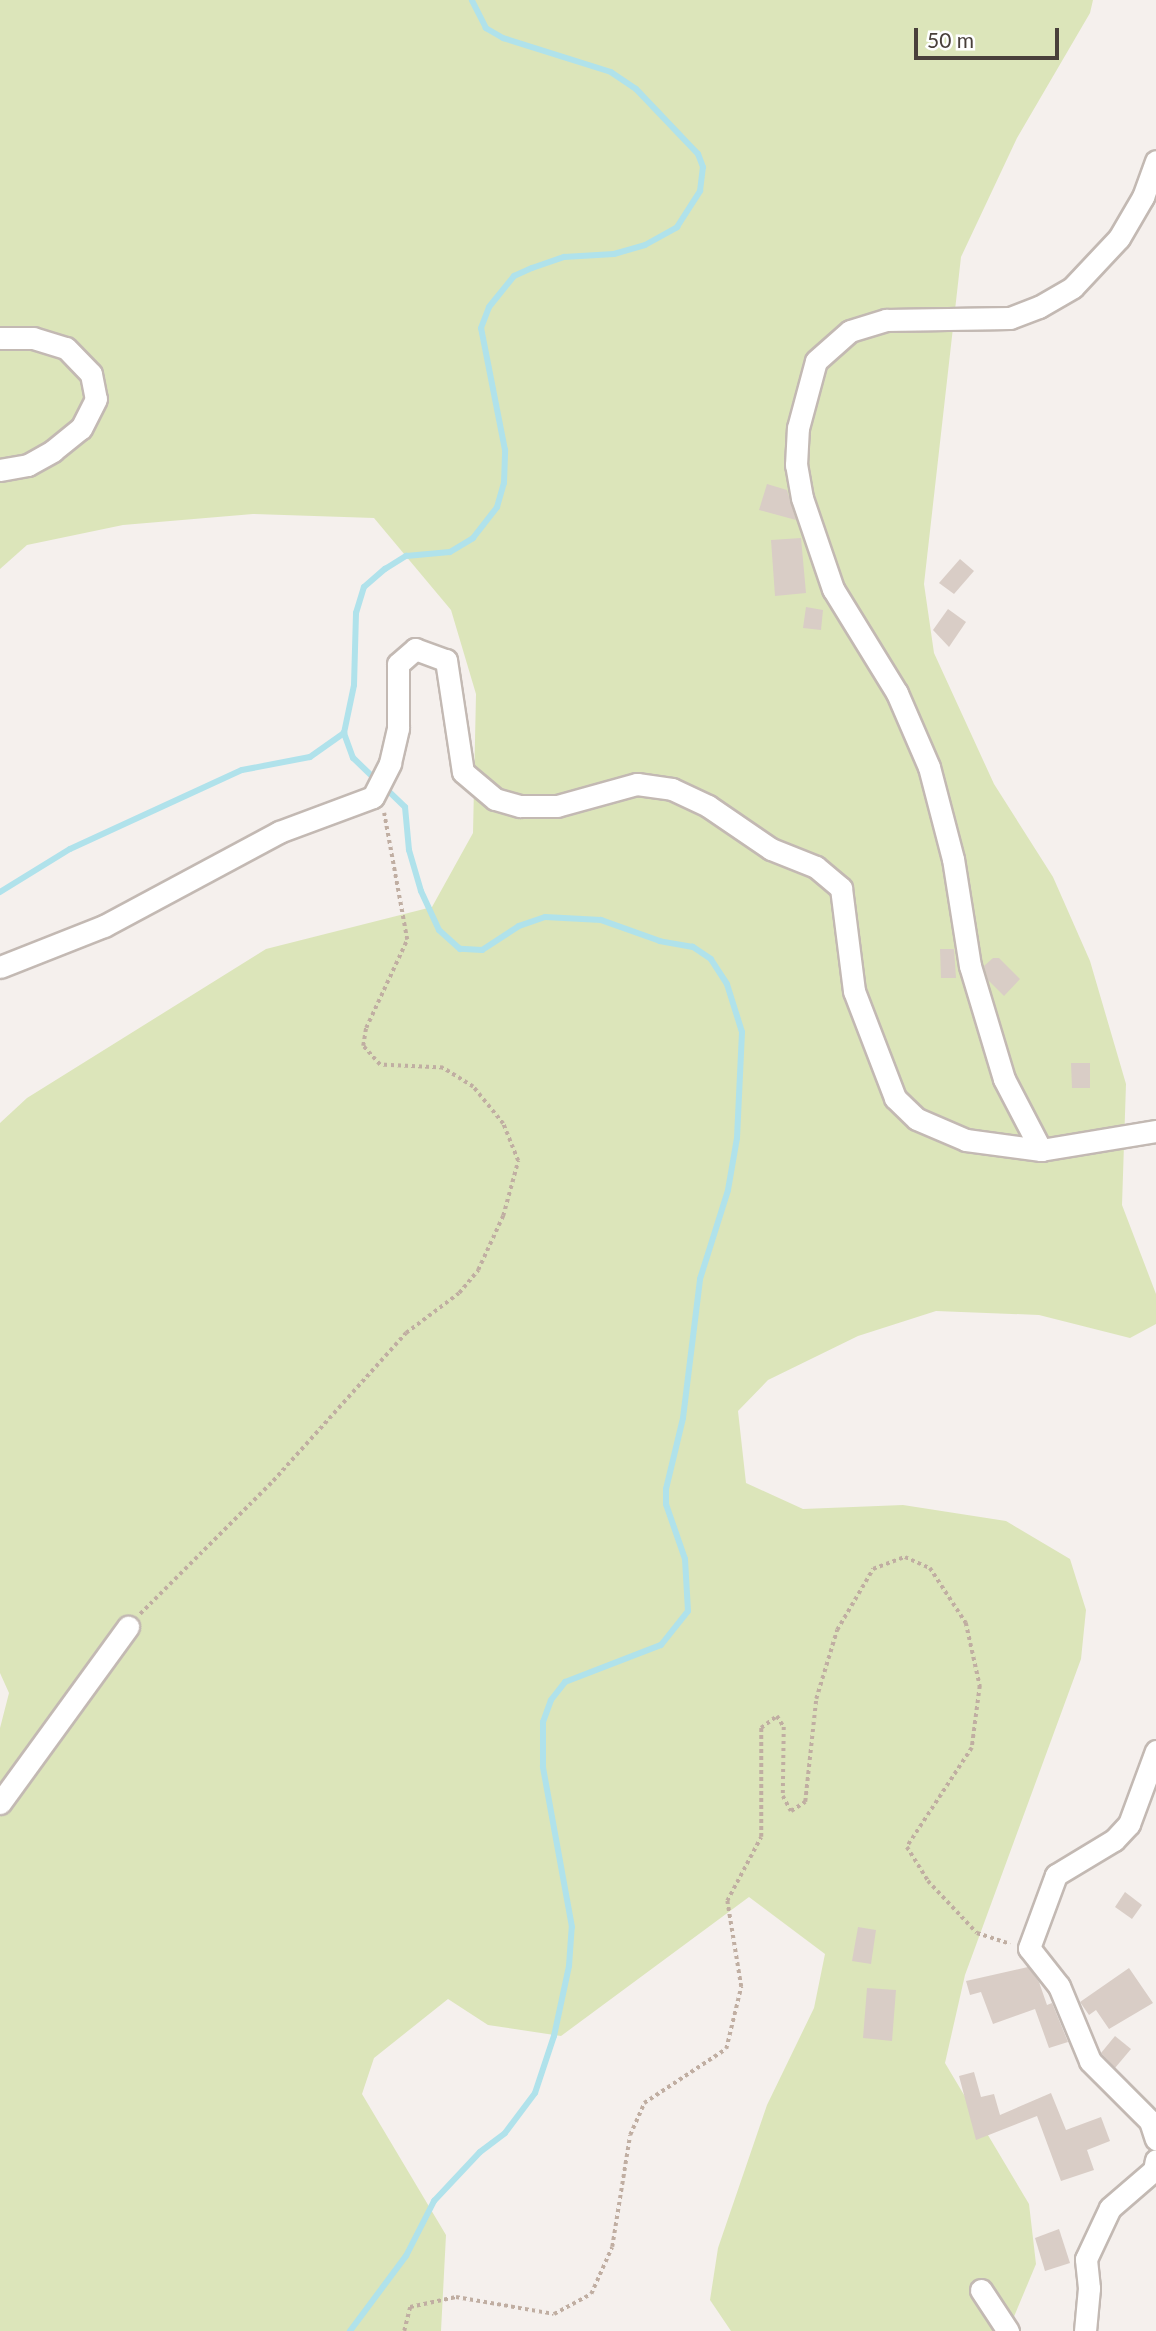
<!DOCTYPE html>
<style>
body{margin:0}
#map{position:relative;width:1156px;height:2331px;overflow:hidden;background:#f5f0ed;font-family:Lato,sans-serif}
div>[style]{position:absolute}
.green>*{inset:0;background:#dce5ba}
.stream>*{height:6px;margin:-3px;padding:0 3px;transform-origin:3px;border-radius:3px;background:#b0e2eb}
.building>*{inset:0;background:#d9cdc6}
.path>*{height:3.5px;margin-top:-1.75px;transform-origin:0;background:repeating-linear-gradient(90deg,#c0aea2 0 3.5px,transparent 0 7px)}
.roads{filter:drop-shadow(2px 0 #c3b9b3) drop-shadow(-2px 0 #c3b9b3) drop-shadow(0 2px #c3b9b3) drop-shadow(0 -2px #c3b9b3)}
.minor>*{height:21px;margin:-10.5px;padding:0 10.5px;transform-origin:10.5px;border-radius:10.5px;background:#fff}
span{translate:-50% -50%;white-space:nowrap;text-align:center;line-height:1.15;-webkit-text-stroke:5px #fff;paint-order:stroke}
.scale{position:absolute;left:914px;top:28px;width:145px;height:32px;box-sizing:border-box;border:4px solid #49403b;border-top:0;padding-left:9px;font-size:21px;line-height:24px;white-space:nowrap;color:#49403b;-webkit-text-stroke:5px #fff;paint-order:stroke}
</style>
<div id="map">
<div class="green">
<i style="clip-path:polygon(0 0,1093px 0,1090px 13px,1017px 138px,961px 257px,924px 584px,934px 653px,994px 784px,1053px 877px,1090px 961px,1126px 1084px,1122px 1205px,1156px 1294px,1156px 1324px,1130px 1338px,1039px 1315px,936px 1311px,858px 1336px,768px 1380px,738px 1411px,746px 1483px,803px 1509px,903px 1505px,1006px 1521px,1070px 1559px,1086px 1610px,1081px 1659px,965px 1975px,945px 2063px,1029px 2204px,1036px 2264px,1008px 2331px,731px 2331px,710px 2300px,718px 2248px,767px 2105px,814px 2008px,825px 1954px,749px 1897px,561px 2036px,488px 2025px,448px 1999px,374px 2058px,362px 2094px,446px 2235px,441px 2331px,0 2331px,0 1728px,9px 1693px,0 1673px,0 1123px,27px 1098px,266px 949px,432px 907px,473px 833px,476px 694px,451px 610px,374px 518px,253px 514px,123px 525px,27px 545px,0 569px)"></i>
</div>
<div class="stream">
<i style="left:376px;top:780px;width:32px;rotate:-136deg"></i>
<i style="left:353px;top:758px;width:27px;rotate:-110deg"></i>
<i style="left:344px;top:733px;width:49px;rotate:-78.2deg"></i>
<i style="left:354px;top:685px;width:72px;rotate:-88.4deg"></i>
<i style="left:356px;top:613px;width:27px;rotate:-73deg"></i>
<i style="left:364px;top:587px;width:28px;rotate:-41deg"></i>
<i style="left:385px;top:569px;width:25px;rotate:-32deg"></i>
<i style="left:406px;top:556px;width:44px;rotate:-5.2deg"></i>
<i style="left:450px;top:552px;width:27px;rotate:-31deg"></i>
<i style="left:473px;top:538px;width:39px;rotate:-52deg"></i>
<i style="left:497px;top:507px;width:25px;rotate:-74deg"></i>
<i style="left:504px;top:483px;width:33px;rotate:-88deg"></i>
<i style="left:505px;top:450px;width:124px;rotate:-101.1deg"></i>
<i style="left:481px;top:328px;width:22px;rotate:-69deg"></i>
<i style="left:489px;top:307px;width:40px;rotate:-51deg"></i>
<i style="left:514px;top:276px;width:20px;rotate:-24deg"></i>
<i style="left:532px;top:268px;width:34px;rotate:-19deg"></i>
<i style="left:564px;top:257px;width:50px;rotate:-3.4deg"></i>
<i style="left:614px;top:254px;width:32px;rotate:-16deg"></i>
<i style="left:645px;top:245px;width:37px;rotate:-29deg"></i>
<i style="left:677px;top:227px;width:43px;rotate:-57.4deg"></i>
<i style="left:700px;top:191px;width:24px;rotate:-83deg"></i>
<i style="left:703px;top:167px;width:14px;rotate:-111deg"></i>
<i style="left:698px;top:154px;width:90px;rotate:-133.6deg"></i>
<i style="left:636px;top:89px;width:30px;rotate:-146deg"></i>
<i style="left:611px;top:72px;width:113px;rotate:-162.5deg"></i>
<i style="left:503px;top:38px;width:20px;rotate:-150deg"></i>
<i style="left:486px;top:28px;width:31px;rotate:-117deg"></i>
<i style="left:0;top:892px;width:82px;rotate:-31.6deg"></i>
<i style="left:70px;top:849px;width:189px;rotate:-24.7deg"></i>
<i style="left:242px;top:770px;width:69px;rotate:-10.8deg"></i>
<i style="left:310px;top:757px;width:42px;rotate:-35.2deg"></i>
<i style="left:350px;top:2331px;width:94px;rotate:-53.3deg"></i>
<i style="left:406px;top:2256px;width:62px;rotate:-63deg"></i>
<i style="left:434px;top:2201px;width:67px;rotate:-46.8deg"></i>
<i style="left:480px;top:2152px;width:31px;rotate:-37deg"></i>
<i style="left:505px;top:2133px;width:50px;rotate:-53.1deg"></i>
<i style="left:535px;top:2093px;width:60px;rotate:-71.6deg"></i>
<i style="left:554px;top:2036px;width:72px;rotate:-77.9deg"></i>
<i style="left:569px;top:1966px;width:39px;rotate:-86deg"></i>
<i style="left:572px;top:1927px;width:163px;rotate:-100.3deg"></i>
<i style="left:543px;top:1767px;width:45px;rotate:-90deg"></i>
<i style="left:543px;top:1722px;width:23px;rotate:-70deg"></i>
<i style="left:551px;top:1700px;width:23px;rotate:-52deg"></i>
<i style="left:565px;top:1682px;width:103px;rotate:-21.1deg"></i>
<i style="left:661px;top:1645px;width:43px;rotate:-51.5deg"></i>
<i style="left:688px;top:1611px;width:52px;rotate:-93.3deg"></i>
<i style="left:685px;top:1559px;width:58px;rotate:-109.1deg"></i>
<i style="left:666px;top:1504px;width:15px;rotate:-90deg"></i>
<i style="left:666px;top:1489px;width:73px;rotate:-76.5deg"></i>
<i style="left:683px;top:1418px;width:140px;rotate:-83deg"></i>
<i style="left:700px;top:1279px;width:93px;rotate:-72.5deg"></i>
<i style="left:728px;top:1190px;width:53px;rotate:-80.2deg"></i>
<i style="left:737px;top:1138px;width:106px;rotate:-87.3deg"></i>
<i style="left:742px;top:1032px;width:50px;rotate:-107.4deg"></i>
<i style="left:727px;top:984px;width:30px;rotate:-123deg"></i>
<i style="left:711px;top:959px;width:22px;rotate:-146deg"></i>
<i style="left:693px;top:947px;width:34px;rotate:-170deg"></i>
<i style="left:660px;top:941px;width:63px;rotate:-160.4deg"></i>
<i style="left:601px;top:920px;width:56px;rotate:-176.9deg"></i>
<i style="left:545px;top:917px;width:28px;rotate:161deg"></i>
<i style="left:519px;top:926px;width:44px;rotate:147deg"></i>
<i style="left:482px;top:950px;width:22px;rotate:-177deg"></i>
<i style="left:460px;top:949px;width:28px;rotate:-138deg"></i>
<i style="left:439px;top:930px;width:43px;rotate:-114.8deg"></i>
<i style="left:421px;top:891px;width:43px;rotate:-106.3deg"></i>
<i style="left:409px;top:850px;width:43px;rotate:-95.3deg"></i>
<i style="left:405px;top:807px;width:29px;rotate:-136deg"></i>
</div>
<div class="building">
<i style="clip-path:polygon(767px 484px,787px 490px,796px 520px,759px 510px)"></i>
<i style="clip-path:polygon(801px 538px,806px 593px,775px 596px,771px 540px)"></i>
<i style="clip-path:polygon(960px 559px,974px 571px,954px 594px,939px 583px)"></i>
<i style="clip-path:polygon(806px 607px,823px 610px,821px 630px,803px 628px)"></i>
<i style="clip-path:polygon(948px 609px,966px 622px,949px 647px,933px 630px)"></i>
<i style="clip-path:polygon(940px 949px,954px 949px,956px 978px,941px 978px)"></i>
<i style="clip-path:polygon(993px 958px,999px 958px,1020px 979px,1004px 996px,988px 980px,984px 966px)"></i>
<i style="clip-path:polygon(1071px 1063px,1090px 1063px,1090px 1088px,1072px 1088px)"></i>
<i style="clip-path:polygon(1125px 1892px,1142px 1905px,1132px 1919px,1115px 1907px)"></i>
<i style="clip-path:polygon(858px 1927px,876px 1930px,871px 1964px,852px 1961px)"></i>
<i style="clip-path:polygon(1028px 1967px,1039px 1982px,1047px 2005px,1052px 2003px,1068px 2042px,1049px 2048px,1035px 2009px,993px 2024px,981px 1992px,970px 1995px,966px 1981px)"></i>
<i style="clip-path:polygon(1129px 1968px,1153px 2003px,1109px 2029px,1096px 2010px,1089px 2015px,1080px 2002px)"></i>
<i style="clip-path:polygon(867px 1988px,896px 1990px,892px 2041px,863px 2038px)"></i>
<i style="clip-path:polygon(1115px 2036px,1131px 2049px,1115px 2068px,1101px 2053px)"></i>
<i style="clip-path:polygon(974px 2072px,981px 2097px,994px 2094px,1000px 2115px,1051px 2093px,1066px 2130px,1101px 2117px,1110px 2141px,1087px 2150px,1094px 2170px,1061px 2181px,1037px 2116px,976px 2140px,959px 2076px)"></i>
<i style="clip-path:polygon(1059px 2229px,1070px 2263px,1045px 2271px,1035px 2238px)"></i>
</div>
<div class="path">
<i style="left:140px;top:1614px;width:188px;rotate:-45deg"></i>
<i style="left:273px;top:1481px;width:199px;rotate:-48.1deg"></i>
<i style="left:406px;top:1333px;width:66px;rotate:-37deg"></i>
<i style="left:459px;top:1293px;width:30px;rotate:-50deg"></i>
<i style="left:478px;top:1270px;width:60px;rotate:-65.2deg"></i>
<i style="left:503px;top:1216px;width:57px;rotate:-74.7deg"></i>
<i style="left:518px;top:1161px;width:40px;rotate:-112deg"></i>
<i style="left:503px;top:1124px;width:48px;rotate:-129deg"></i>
<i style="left:473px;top:1087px;width:36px;rotate:-148deg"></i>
<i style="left:443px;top:1068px;width:63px;rotate:-177.3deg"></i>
<i style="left:380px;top:1065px;width:25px;rotate:-132deg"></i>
<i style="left:363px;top:1046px;width:18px;rotate:-81deg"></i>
<i style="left:366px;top:1028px;width:97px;rotate:-65deg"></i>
<i style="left:407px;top:940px;width:129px;rotate:-100.3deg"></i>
<i style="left:404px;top:2331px;width:25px;rotate:-76deg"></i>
<i style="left:410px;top:2307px;width:47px;rotate:-12.3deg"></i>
<i style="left:456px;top:2297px;width:99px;rotate:9.8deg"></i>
<i style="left:554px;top:2314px;width:42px;rotate:-28.4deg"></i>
<i style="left:591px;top:2294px;width:51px;rotate:-65.9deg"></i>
<i style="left:612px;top:2247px;width:113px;rotate:-80.9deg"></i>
<i style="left:630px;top:2135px;width:35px;rotate:-66deg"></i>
<i style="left:644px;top:2103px;width:98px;rotate:-33.4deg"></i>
<i style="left:726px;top:2049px;width:64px;rotate:-76.4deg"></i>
<i style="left:741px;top:1987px;width:87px;rotate:-99.2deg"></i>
<i style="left:727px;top:1901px;width:72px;rotate:-62deg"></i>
<i style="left:761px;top:1837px;width:109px;rotate:-90deg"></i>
<i style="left:761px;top:1728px;width:20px;rotate:-37deg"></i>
<i style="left:777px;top:1716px;width:13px;rotate:58deg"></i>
<i style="left:784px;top:1727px;width:69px;rotate:90.8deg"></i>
<i style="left:783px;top:1796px;width:17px;rotate:62deg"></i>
<i style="left:791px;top:1811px;width:17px;rotate:-33deg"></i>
<i style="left:805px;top:1802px;width:104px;rotate:-83.9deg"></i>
<i style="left:816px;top:1699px;width:72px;rotate:-73.1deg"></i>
<i style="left:837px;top:1630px;width:71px;rotate:-59.5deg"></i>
<i style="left:873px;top:1569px;width:34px;rotate:-21deg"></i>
<i style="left:905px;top:1557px;width:27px;rotate:24deg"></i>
<i style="left:930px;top:1568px;width:66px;rotate:56.8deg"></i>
<i style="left:966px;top:1623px;width:65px;rotate:77.5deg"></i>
<i style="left:980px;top:1686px;width:63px;rotate:97.4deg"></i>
<i style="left:972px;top:1748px;width:118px;rotate:123.3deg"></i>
<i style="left:907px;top:1847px;width:40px;rotate:58deg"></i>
<i style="left:928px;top:1881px;width:71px;rotate:46.7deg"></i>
<i style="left:977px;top:1933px;width:35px;rotate:18deg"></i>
</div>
<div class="roads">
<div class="minor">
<i style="left:0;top:338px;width:33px"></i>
<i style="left:33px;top:338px;width:34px;rotate:17deg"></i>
<i style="left:66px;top:348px;width:36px;rotate:46deg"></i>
<i style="left:91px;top:374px;width:25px;rotate:79deg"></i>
<i style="left:96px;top:399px;width:33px;rotate:117deg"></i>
<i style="left:81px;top:428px;width:36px;rotate:141deg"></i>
<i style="left:53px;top:451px;width:29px;rotate:151deg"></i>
<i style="left:28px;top:465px;width:28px;rotate:170deg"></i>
<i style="left:0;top:967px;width:112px;rotate:-21.5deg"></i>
<i style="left:104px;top:926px;width:199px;rotate:-28.2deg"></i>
<i style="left:279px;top:832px;width:100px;rotate:-20.4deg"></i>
<i style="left:373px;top:797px;width:38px;rotate:-63deg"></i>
<i style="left:390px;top:763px;width:36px;rotate:-77deg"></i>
<i style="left:398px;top:728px;width:64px;rotate:-90deg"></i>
<i style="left:398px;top:664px;width:23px;rotate:-41deg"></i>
<i style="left:415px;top:649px;width:33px;rotate:20deg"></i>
<i style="left:446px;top:660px;width:113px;rotate:81.4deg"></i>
<i style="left:463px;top:772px;width:42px;rotate:40.2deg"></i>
<i style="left:495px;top:799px;width:26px;rotate:16deg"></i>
<i style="left:520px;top:806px;width:37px"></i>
<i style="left:557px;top:806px;width:83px;rotate:-15.4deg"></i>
<i style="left:637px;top:784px;width:35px;rotate:8deg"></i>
<i style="left:672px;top:789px;width:40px;rotate:25deg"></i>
<i style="left:708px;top:806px;width:76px;rotate:34.3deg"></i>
<i style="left:771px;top:849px;width:48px;rotate:21.8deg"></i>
<i style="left:816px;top:867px;width:33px;rotate:40deg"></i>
<i style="left:841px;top:888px;width:104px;rotate:82.8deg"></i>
<i style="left:854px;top:991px;width:115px;rotate:69deg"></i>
<i style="left:895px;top:1098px;width:30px;rotate:44deg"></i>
<i style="left:917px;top:1119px;width:53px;rotate:23.2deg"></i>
<i style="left:966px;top:1140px;width:76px;rotate:7.6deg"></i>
<i style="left:1041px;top:1150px;width:117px;rotate:-9.4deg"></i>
<i style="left:1041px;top:1150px;width:80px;rotate:-117.5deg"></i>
<i style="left:1004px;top:1079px;width:118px;rotate:-106.7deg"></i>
<i style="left:970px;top:966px;width:108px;rotate:-99deg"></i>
<i style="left:953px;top:859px;width:95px;rotate:-104.6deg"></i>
<i style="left:929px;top:767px;width:81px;rotate:-113.4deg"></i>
<i style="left:897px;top:693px;width:122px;rotate:-121.6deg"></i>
<i style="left:833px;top:589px;width:96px;rotate:-108.8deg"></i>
<i style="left:802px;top:498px;width:34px;rotate:-100deg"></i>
<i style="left:796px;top:465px;width:37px;rotate:-87deg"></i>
<i style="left:798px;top:428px;width:69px;rotate:-75deg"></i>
<i style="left:816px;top:361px;width:45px;rotate:-41.4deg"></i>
<i style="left:850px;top:331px;width:38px;rotate:-17deg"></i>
<i style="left:886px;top:320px;width:124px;rotate:-0.9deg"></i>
<i style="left:1010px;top:318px;width:31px;rotate:-21deg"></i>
<i style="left:1039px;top:307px;width:39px;rotate:-30deg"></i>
<i style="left:1073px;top:287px;width:67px;rotate:-46.8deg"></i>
<i style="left:1119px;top:238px;width:48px;rotate:-59.7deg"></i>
<i style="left:1143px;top:197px;width:38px;rotate:-70deg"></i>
<i style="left:1156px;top:1751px;width:78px;rotate:110.3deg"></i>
<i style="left:1129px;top:1824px;width:22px;rotate:133deg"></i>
<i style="left:1114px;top:1840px;width:68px;rotate:148.9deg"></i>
<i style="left:1056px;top:1875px;width:78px;rotate:110.3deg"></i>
<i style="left:1029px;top:1948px;width:48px;rotate:51.7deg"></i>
<i style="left:1059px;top:1986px;width:81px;rotate:67.5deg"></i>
<i style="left:1090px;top:2061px;width:85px;rotate:45deg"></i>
<i style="left:1150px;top:2121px;width:19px;rotate:72deg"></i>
<i style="left:0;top:1803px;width:218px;rotate:-54deg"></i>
<i style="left:981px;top:2290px;width:49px;rotate:56.6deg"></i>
<i style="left:1085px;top:2331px;width:43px;rotate:-84.7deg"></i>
<i style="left:1089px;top:2288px;width:29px;rotate:-96deg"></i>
<i style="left:1086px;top:2259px;width:56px;rotate:-64.8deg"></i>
<i style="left:1110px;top:2208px;width:58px;rotate:-40.8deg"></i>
<i style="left:1154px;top:2170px;width:10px;rotate:-79deg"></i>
</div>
</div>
<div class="scale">50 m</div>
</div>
